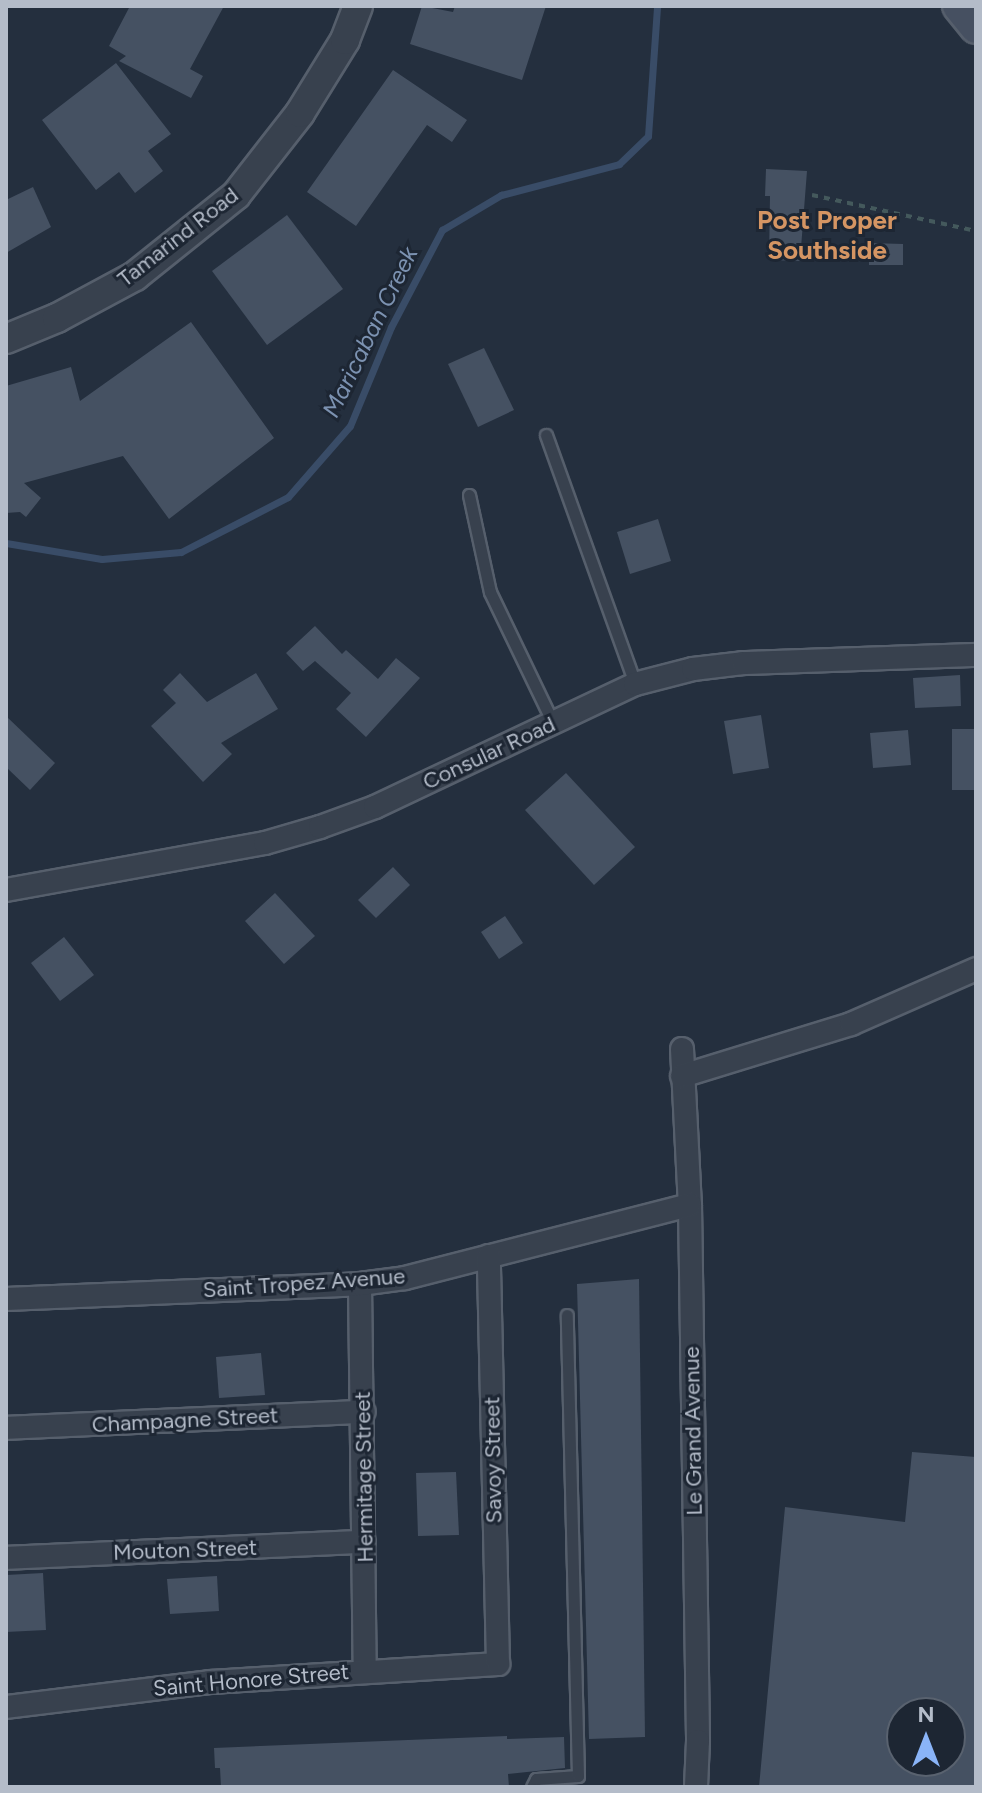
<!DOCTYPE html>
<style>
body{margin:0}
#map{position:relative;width:982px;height:1793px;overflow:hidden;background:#242f3e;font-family:Figtree,sans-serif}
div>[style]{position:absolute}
.stream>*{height:7px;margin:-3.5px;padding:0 3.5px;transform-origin:3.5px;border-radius:3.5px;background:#394c67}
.building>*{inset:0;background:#455162}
.path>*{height:4px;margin-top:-2px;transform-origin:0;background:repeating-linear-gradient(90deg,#44595c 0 6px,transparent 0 12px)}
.roads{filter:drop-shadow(2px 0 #565f6c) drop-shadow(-2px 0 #565f6c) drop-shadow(0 2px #565f6c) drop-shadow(0 -2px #565f6c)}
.service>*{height:11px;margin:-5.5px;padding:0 5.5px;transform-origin:5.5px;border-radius:5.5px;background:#38414e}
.minor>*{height:22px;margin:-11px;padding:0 11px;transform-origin:11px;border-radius:11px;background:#38414e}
.tertiary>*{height:28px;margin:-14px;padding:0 14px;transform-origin:14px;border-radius:14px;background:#38414e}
.secondary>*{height:30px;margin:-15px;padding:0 15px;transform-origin:15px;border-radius:15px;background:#465061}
span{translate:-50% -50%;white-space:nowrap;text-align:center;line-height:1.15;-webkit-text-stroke:6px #1d2633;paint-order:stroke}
.street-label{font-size:22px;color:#b4bcc9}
.water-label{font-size:24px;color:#7c92b1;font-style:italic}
.quarter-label{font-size:26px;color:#d59563;font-weight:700}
.frame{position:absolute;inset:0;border:8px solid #b4bcc9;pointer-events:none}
.north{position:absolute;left:886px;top:1697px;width:80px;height:80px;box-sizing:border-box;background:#1d2633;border:2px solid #59626f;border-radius:50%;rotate:0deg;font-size:22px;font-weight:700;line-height:32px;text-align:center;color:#b4bcc9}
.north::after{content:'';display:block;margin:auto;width:28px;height:36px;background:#8ab4f8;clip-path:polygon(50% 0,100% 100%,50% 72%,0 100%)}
</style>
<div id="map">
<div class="stream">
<i style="left:6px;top:543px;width:97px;rotate:9.5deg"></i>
<i style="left:102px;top:559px;width:79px;rotate:-5.1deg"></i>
<i style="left:181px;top:552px;width:120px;rotate:-27.2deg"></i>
<i style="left:288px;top:497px;width:94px;rotate:-48.9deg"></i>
<i style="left:350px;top:426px;width:107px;rotate:-67.5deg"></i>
<i style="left:391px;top:327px;width:110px;rotate:-62.3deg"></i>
<i style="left:442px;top:230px;width:69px;rotate:-30.7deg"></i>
<i style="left:501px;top:195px;width:122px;rotate:-14.7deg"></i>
<i style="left:619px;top:164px;width:40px;rotate:-44deg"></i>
<i style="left:648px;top:136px;width:130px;rotate:-86deg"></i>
</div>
<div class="building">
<i style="clip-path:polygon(130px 6px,224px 6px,190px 69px,203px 76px,191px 98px,119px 61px,126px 56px,109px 46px)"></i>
<i style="clip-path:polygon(422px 6px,453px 12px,455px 6px,546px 6px,522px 80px,410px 44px)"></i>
<i style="clip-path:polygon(116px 63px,171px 134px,148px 151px,163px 171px,135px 193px,119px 172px,96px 190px,42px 120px)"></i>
<i style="clip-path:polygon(393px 70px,467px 120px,452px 142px,427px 125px,356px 226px,307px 192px)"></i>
<i style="clip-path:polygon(766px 169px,807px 171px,800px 261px,769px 260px,770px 196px,765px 196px)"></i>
<i style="clip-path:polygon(33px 187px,51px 227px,6px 253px,6px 200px)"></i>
<i style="clip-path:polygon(287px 215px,343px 289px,267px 345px,212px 271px)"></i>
<i style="clip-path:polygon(869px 243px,903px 244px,903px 265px,869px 265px)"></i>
<i style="clip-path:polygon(191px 322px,274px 438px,169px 519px,123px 456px,24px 483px,41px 498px,26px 517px,20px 512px,6px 513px,6px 386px,71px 367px,80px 401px)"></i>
<i style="clip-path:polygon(484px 348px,514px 410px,478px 427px,448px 364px)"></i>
<i style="clip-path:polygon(658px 519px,671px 561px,630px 574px,617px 532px)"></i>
<i style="clip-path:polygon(315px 626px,342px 654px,346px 650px,378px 679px,396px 658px,420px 678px,366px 737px,336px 709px,351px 693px,315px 661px,303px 671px,286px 653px)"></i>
<i style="clip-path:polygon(180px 673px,207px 702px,256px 673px,278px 709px,221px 743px,232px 754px,203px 782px,151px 726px,176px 703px,163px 690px)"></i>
<i style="clip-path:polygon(960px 675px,961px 706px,915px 708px,913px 678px)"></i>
<i style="clip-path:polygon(761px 715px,769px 768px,733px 774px,724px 721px)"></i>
<i style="clip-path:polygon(6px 716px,55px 763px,30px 790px,6px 767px)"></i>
<i style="clip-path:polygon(952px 729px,976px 729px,976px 790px,952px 790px)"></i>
<i style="clip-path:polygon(908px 730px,911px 765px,873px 768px,870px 733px)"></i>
<i style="clip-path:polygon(566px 773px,635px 847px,594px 885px,525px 810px)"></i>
<i style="clip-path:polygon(393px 867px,410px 885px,376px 918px,358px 900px)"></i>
<i style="clip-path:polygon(275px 893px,315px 936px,284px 964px,245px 921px)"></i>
<i style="clip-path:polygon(505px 916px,523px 943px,499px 959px,481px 932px)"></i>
<i style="clip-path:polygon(64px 937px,94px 975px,60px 1001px,31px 963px)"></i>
<i style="clip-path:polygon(639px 1279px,645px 1737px,589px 1739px,577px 1284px)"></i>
<i style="clip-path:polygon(261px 1353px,265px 1395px,219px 1398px,216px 1357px)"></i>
<i style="clip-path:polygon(evenodd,912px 1452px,976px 1457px,976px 1787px,759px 1787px,785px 1507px,905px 1522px,912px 1452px,902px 1713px,950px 1713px,950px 1761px,902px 1761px,902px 1713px)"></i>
<i style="clip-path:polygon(456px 1472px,459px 1535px,418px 1536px,416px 1473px)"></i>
<i style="clip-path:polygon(43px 1573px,46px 1630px,6px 1632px,6px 1575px)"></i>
<i style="clip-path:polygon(217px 1576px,219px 1611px,170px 1614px,167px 1579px)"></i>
<i style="clip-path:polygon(507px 1736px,507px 1739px,564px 1737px,565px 1768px,508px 1774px,509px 1787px,221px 1787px,220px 1768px,215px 1768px,214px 1748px)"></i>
</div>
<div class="path">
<i style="left:812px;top:195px;width:168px;rotate:12.4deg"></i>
</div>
<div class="roads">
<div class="service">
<i style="left:546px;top:435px;width:264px;rotate:70.3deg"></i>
<i style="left:469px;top:495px;width:99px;rotate:77.8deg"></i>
<i style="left:490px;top:592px;width:145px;rotate:64.3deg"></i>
<i style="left:532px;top:1787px;width:9px;rotate:-63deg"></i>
<i style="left:536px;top:1779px;width:42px;rotate:-4.1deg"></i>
<i style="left:578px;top:1776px;width:461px;rotate:-91.4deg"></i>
</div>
<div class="minor">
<i style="left:6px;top:890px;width:263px;rotate:-10.3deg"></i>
<i style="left:265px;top:843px;width:57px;rotate:-16.2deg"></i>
<i style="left:320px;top:827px;width:59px;rotate:-20deg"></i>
<i style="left:375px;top:807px;width:288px;rotate:-25.3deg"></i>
<i style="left:635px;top:684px;width:60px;rotate:-14.5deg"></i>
<i style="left:693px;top:669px;width:50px;rotate:-6.8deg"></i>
<i style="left:743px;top:663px;width:233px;rotate:-2deg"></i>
<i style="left:682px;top:1049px;width:156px;rotate:87.1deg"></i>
<i style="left:690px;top:1205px;width:536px;rotate:89.14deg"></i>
<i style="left:698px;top:1741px;width:46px;rotate:92.5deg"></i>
<i style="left:682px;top:1076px;width:177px;rotate:-17.1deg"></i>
<i style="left:851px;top:1024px;width:137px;rotate:-23.7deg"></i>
<i style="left:360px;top:1284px;width:386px;rotate:89.3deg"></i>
<i style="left:6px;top:1299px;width:354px;rotate:-2.4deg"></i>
<i style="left:360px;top:1284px;width:45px;rotate:-7.6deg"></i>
<i style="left:405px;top:1278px;width:294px;rotate:-14.4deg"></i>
<i style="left:6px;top:1428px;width:358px;rotate:-2.6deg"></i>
<i style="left:6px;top:1558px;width:358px;rotate:-2.6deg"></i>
<i style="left:6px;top:1707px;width:206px;rotate:-7deg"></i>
<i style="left:210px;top:1682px;width:289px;rotate:-3.6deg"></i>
<i style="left:498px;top:1664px;width:408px;rotate:-91.3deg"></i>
</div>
<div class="tertiary">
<i style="left:6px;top:339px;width:55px;rotate:-22.4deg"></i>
<i style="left:57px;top:318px;width:89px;rotate:-28.3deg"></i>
<i style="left:135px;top:276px;width:129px;rotate:-38.7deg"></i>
<i style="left:236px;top:195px;width:104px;rotate:-52deg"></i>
<i style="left:300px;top:113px;width:86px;rotate:-58.3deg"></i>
<i style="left:345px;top:40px;width:36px;rotate:-69deg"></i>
</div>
<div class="secondary">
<i style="left:958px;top:6px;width:28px;rotate:51deg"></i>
</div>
</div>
<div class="street-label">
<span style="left:178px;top:237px;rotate:-38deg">Tamarind Road</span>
<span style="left:489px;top:753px;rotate:-25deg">Consular Road</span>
<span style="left:304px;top:1283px;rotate:-4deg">Saint Tropez Avenue</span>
<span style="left:185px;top:1420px;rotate:-3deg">Champagne Street</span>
<span style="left:693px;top:1431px;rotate:-91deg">Le Grand Avenue</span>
<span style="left:493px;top:1460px;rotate:-91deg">Savoy Street</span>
<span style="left:364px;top:1477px;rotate:-91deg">Hermitage Street</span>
<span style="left:185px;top:1550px;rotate:-2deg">Mouton Street</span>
<span style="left:251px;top:1680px;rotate:-5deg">Saint Honore Street</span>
</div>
<div class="water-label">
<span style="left:370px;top:332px;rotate:-64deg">Maricaban Creek</span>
</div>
<div class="quarter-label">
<span style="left:827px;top:236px">Post Proper<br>Southside</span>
</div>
<div class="frame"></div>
<div class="north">N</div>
</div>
